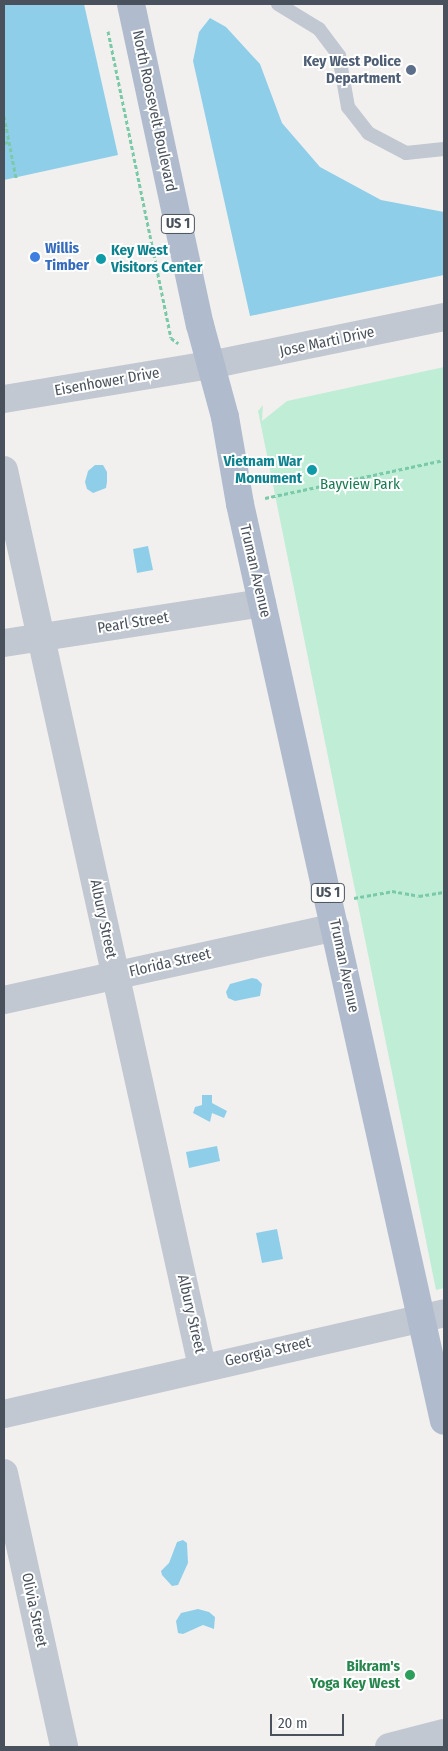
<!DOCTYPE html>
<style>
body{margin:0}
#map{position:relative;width:448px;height:1751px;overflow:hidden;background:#f2f0ef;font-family:"Fira Sans Condensed",sans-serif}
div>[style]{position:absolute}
.green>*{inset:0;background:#c0edd5}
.water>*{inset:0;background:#8fcee8}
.path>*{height:3px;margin-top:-1.5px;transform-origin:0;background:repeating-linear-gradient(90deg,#7acaa9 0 4px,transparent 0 6.5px)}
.service>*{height:14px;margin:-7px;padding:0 7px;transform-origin:7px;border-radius:7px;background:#c1c8d1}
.minor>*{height:28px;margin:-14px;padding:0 14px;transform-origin:14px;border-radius:14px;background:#c1c8d1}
.tertiary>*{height:28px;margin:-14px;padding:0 14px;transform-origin:14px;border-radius:14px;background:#c1c8d1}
.primary>*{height:28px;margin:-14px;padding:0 14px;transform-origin:14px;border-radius:14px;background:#b0bccd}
.dots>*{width:14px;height:14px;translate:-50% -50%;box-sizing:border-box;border:2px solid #fff;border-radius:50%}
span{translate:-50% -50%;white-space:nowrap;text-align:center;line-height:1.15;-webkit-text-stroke:4px #fff;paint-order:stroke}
.shield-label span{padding:1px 4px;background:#fff;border:1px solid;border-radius:4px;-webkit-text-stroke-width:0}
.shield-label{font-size:14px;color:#48515c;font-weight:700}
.service-label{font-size:15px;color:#4e5e75;font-weight:700}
.right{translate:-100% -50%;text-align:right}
.street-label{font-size:15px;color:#48515c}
.shop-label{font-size:15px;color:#366cbe;font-weight:700}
.left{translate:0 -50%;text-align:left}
.culture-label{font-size:15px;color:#0d838f;font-weight:700}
.park-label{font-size:15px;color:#1b7b53}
.leisure-label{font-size:15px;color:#27864d;font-weight:700}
.frame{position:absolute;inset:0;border:5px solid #48515c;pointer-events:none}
.scale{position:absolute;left:270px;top:1714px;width:74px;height:22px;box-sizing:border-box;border:2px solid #48515c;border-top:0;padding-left:6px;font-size:15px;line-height:18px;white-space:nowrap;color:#48515c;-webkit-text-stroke:4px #fff;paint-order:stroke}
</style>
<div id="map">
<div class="green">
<i style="clip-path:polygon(444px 367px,444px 1288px,436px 1290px,258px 411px,263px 405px,262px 421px,287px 401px)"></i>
</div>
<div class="water">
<i style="clip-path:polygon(4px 4px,84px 4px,118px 155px,4px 180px)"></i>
<i style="clip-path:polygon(210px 18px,226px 27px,260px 64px,282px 123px,320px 167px,381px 200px,444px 212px,444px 275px,250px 316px,193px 61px,199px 32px)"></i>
<i style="clip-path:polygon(95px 465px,103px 465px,107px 472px,107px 482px,106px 488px,93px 493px,87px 489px,85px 482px,88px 471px)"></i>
<i style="clip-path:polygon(148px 546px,153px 570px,137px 573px,133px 549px)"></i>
<i style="clip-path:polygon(252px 978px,257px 979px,262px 984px,260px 996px,235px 1001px,228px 998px,226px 992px,230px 984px)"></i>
<i style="clip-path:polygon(202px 1095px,212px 1095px,212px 1103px,227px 1111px,224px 1118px,212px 1113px,210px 1122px,193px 1113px,195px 1107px,202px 1105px)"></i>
<i style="clip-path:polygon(217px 1146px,220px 1161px,189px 1168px,186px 1152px)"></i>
<i style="clip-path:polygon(277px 1229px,283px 1259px,262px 1263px,256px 1233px)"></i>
<i style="clip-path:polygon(183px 1540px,187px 1543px,188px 1563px,178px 1585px,172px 1586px,162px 1575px,161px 1571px,169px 1563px,177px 1542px)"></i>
<i style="clip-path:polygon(198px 1609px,209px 1612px,215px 1617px,214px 1629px,203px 1625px,183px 1634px,178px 1633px,176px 1621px,181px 1613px)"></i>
</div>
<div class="path">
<i style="left:108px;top:31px;width:313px;rotate:78.4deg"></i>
<i style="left:171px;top:338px;width:9px;rotate:36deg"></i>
<i style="left:4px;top:116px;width:63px;rotate:79deg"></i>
<i style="left:4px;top:143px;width:5px;rotate:-11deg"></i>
<i style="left:265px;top:498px;width:183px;rotate:-12deg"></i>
<i style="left:354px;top:898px;width:39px;rotate:-10deg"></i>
<i style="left:392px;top:891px;width:27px;rotate:10deg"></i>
<i style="left:419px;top:896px;width:25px;rotate:-9deg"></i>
</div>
<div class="service">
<i style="left:278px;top:4px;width:48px;rotate:31.4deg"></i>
<i style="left:319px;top:29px;width:34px;rotate:53deg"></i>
<i style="left:339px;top:56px;width:52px;rotate:80deg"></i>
<i style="left:348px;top:107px;width:33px;rotate:52deg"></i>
<i style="left:368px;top:133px;width:43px;rotate:27.8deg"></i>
<i style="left:406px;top:153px;width:38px;rotate:-6deg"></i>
</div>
<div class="minor">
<i style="left:210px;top:365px;width:239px;rotate:-11.6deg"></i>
<i style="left:4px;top:470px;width:919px;rotate:77.55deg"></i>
<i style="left:4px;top:643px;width:261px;rotate:-8.8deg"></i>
<i style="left:4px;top:1000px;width:339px;rotate:-12.4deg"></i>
<i style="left:4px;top:1414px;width:451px;rotate:-12.9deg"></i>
<i style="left:4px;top:1473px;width:280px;rotate:77.6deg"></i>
</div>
<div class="tertiary">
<i style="left:4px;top:399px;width:209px;rotate:-9.4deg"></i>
<i style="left:389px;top:1747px;width:57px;rotate:-14.3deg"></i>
</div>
<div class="primary">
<i style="left:131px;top:4px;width:328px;rotate:77.9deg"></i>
<i style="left:200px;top:325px;width:95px;rotate:74.8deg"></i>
<i style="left:225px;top:417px;width:88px;rotate:80.2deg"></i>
<i style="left:240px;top:504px;width:939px;rotate:77.46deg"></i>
</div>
<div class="dots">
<i style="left:411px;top:70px;background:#5c6f8a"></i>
<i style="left:35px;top:257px;background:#3f7fe0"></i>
<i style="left:101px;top:259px;background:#0f9aa8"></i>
<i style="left:312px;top:470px;background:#0f9aa8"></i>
<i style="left:410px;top:1675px;background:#2e9e5b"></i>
</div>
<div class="shield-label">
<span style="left:178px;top:224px">US 1</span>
<span style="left:328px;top:893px">US 1</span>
</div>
<div class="service-label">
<span class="right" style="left:401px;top:70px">Key West Police<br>Department</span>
</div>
<div class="street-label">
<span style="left:154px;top:111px;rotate:78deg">North Roosevelt Boulevard</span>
<span style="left:327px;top:342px;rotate:-12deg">Jose Marti Drive</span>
<span style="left:107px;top:382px;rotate:-10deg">Eisenhower Drive</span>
<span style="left:255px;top:571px;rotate:77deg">Truman Avenue</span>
<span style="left:133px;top:623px;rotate:-9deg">Pearl Street</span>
<span style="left:103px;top:919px;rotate:78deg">Albury Street</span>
<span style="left:170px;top:963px;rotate:-13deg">Florida Street</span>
<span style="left:344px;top:966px;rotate:78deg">Truman Avenue</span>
<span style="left:191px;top:1314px;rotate:77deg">Albury Street</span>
<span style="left:268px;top:1352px;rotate:-13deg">Georgia Street</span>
<span style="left:34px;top:1610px;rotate:78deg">Olivia Street</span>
</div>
<div class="shop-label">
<span class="left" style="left:45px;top:257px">Willis<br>Timber</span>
</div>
<div class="culture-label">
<span class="left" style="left:111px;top:259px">Key West<br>Visitors Center</span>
<span class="right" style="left:302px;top:470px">Vietnam War<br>Monument</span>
</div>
<div class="park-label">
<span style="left:360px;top:485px">Bayview Park</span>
</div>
<div class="leisure-label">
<span class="right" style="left:400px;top:1675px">Bikram's<br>Yoga Key West</span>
</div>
<div class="frame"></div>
<div class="scale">20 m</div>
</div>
